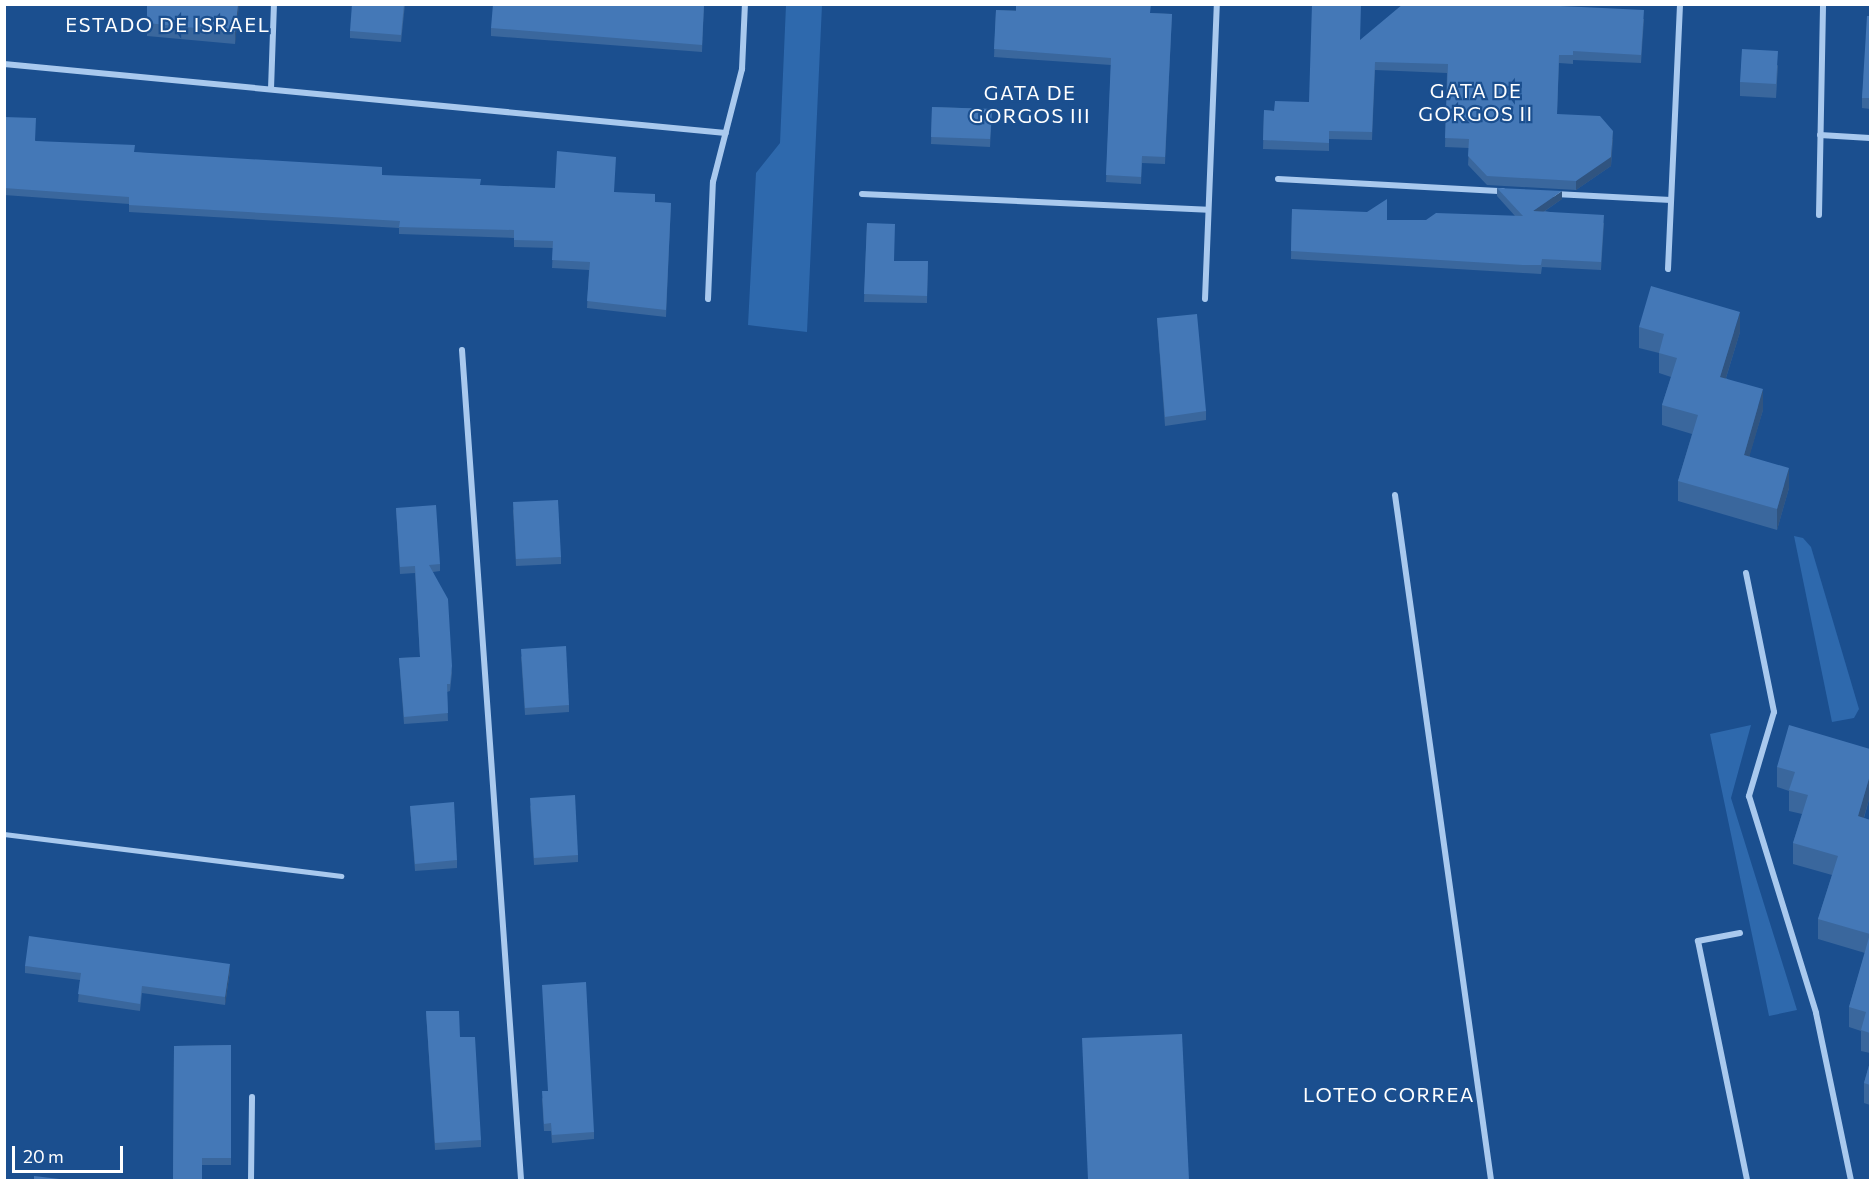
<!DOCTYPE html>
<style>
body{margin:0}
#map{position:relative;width:1875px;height:1185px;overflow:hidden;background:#1b4f8f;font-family:Commissioner,sans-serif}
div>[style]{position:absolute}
.green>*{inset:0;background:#2e69ad}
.service>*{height:4.5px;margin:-2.25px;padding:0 2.25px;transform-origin:2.25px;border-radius:2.25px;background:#a9c9ee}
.minor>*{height:6px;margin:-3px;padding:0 3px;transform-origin:3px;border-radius:3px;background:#a9c9ee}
.wall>*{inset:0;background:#3a679d}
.shaded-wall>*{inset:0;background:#305480}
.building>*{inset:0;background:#4478b7}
span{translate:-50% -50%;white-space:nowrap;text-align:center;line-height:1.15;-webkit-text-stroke:4.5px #1b4f8f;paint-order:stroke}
.neighbourhood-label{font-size:20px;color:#fff;letter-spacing:1.5px}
.frame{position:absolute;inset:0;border:6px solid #fff;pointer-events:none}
.scale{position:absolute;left:12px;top:1146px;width:111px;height:27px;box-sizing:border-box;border:3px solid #fff;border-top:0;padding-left:8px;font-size:18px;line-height:21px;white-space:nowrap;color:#fff;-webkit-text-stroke:4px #1b4f8f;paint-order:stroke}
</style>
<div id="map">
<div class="green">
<i style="clip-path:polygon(786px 5px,822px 5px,807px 332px,748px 325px,756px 173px,780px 143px)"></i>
<i style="clip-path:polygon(1794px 536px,1803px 538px,1811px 547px,1859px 709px,1854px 718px,1832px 722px)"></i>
<i style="clip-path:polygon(1751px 725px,1731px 798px,1797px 1010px,1769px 1016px,1710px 734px)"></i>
</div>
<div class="service">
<i style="left:4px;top:834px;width:340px;rotate:7.1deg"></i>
</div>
<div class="minor">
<i style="left:4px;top:64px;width:725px;rotate:5.46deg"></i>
<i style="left:271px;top:89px;width:85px;rotate:-88deg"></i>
<i style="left:1820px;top:135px;width:50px;rotate:3.4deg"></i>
<i style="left:1278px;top:179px;width:225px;rotate:3.1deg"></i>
<i style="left:862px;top:194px;width:346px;rotate:2.6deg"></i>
<i style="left:1555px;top:194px;width:116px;rotate:3deg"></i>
<i style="left:1819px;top:215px;width:211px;rotate:-88.9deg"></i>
<i style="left:1668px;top:269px;width:265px;rotate:-87.4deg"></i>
<i style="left:708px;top:299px;width:117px;rotate:-87.6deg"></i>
<i style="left:713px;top:182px;width:117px;rotate:-75.6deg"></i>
<i style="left:742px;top:69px;width:65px;rotate:-87.4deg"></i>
<i style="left:1205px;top:299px;width:295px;rotate:-87.7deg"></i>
<i style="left:462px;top:350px;width:832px;rotate:85.93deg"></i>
<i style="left:1395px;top:495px;width:692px;rotate:82.02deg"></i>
<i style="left:1746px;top:573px;width:142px;rotate:78.6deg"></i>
<i style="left:1774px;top:712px;width:88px;rotate:106.6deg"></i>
<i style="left:1749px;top:796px;width:227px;rotate:72.8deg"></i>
<i style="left:1816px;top:1013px;width:171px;rotate:78.2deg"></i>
<i style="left:1740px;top:933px;width:43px;rotate:169.2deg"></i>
<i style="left:1698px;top:941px;width:244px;rotate:78.4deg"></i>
<i style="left:251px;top:1180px;width:83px;rotate:-89.3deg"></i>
</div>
<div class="wall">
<i style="clip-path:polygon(147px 4px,239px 4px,235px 44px,147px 36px)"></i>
<i style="clip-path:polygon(405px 4px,401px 42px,350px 38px,350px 31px)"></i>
<i style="clip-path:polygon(704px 4px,702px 52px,491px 36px,491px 28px)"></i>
<i style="clip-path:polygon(996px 10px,1151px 13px,1172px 14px,1165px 164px,1142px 163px,1141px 184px,1106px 182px,1111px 65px,994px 57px)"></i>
<i style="clip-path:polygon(1870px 16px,1870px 109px,1862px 108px,1862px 98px)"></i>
<i style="clip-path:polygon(1644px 19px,1641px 63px,1573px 60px,1573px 64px,1559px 63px,1557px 115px,1613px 139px,1611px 166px,1576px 190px,1487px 185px,1468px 165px,1469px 148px,1445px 147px,1447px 73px,1375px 70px,1372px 140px,1329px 139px,1329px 151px,1263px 149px,1264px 110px,1274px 111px,1309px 102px,1360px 40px)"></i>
<i style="clip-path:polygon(1778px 65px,1776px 98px,1740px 96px,1740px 82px)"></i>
<i style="clip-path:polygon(932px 107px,992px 109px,990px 147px,931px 144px)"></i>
<i style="clip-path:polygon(4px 117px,36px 141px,134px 152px,480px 185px,614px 192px,655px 202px,671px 203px,666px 317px,587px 308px,589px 270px,552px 268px,553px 248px,514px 247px,514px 238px,399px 234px,399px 228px,129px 212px,129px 204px,4px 195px)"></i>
<i style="clip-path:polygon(1497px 188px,1562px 199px,1545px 211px,1604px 223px,1601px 270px,1542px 267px,1541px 274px,1523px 273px,1291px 259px,1292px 209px,1387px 220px,1426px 220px,1515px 216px,1497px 196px)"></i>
<i style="clip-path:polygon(867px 223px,894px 261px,928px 261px,927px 303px,864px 302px)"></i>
<i style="clip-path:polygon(1157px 318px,1206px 411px,1206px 420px,1165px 426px)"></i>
<i style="clip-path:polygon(1639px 327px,1740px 332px,1726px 378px,1763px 410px,1749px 456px,1789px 488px,1777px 530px,1678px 501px,1678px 481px,1692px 434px,1662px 425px,1662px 405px,1671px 377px,1659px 373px,1659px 353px,1639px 348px)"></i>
<i style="clip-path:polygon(396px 508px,440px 564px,440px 571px,433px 572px,452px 673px,450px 691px,447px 692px,448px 721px,404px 724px,399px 658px,420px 657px,415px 573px,400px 574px)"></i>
<i style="clip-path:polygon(513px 509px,561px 557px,561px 564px,516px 566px)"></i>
<i style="clip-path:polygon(521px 656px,569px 705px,569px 712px,525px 715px)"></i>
<i style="clip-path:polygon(1870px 749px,1870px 796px,1864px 818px,1870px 820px,1870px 1053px,1861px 1051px,1861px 1031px,1849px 1027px,1849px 1007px,1865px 953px,1818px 939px,1818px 919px,1832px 875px,1793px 864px,1793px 843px,1802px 814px,1789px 811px,1789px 791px,1777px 787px,1777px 767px)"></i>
<i style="clip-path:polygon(530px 805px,578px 855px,578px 862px,534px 865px)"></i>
<i style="clip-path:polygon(410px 806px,457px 860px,457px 868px,415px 871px)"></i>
<i style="clip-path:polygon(25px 966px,230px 971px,225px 1005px,142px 993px,140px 1011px,78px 1002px,80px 980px,25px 973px)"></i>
<i style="clip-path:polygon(426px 1011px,460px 1037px,481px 1140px,481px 1147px,435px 1150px)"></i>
<i style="clip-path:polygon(231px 1045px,231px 1165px,202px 1165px,202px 1180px,173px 1180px,174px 1046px)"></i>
<i style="clip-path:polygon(1870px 1062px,1870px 1105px,1864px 1103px,1864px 1083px)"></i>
<i style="clip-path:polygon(542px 1098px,594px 1132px,594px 1139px,552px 1143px,551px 1131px,544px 1131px)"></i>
</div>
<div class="shaded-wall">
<i style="clip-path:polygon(238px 4px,239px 4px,235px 44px,235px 32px)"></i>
<i style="clip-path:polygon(1613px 131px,1611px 166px,1576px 190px,1576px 181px)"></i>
<i style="clip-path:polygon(1562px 191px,1562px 199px,1533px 219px,1533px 211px)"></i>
<i style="clip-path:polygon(1740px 312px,1740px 332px,1720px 397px,1720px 377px)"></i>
<i style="clip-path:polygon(1763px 389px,1763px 410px,1744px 475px,1744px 455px)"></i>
<i style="clip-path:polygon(1789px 468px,1789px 488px,1777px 530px,1777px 509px)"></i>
<i style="clip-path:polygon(1870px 775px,1870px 796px,1858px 837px,1858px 816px)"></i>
<i style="clip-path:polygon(230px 964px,230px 971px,225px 1005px,225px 997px)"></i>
</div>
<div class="building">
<i style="clip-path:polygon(147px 4px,238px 4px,235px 32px,147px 23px)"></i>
<i style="clip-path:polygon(352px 4px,404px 4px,401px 35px,350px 31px)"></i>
<i style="clip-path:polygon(493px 4px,704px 4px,702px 45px,491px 28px)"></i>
<i style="clip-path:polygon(1016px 4px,1151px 4px,1150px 13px,1172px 14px,1165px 157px,1142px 156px,1141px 177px,1106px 175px,1111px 58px,994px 49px,996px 10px,1016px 11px)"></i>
<i style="clip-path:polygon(1312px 4px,1361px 4px,1360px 40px,1403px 4px,1517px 4px,1644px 10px,1641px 55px,1573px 51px,1573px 55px,1559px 55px,1557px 114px,1600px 116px,1613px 131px,1611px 157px,1576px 181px,1487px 176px,1468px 156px,1469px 139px,1445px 138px,1448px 64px,1375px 62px,1372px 132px,1329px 131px,1329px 143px,1263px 140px,1264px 110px,1274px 111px,1275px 101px,1309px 102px)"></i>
<i style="clip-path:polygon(1867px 16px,1870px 16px,1870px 98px,1862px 98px)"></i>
<i style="clip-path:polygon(1742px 49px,1778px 51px,1776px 84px,1740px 82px)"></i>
<i style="clip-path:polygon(932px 107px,992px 109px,990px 139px,931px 137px)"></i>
<i style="clip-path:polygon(4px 117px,36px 118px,35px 141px,135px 145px,134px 152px,382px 167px,382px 175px,481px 179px,480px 185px,555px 188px,557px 151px,616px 157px,614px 192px,655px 194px,655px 202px,671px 203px,666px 310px,587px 301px,590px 262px,552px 260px,553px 241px,514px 240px,514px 230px,399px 227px,400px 221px,129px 205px,129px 197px,4px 188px)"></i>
<i style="clip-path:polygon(1497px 188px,1562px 191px,1533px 211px,1604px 215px,1601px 262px,1542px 259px,1541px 265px,1523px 265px,1291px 251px,1292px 209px,1367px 212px,1387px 199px,1387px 220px,1426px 220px,1436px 213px,1523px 216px)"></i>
<i style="clip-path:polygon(867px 223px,895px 224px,894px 261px,928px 261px,927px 296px,864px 294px)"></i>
<i style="clip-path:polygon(1651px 286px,1740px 312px,1720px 377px,1763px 389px,1744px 455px,1789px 468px,1777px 509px,1678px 481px,1698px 415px,1662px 405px,1677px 358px,1659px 353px,1664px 334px,1639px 327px)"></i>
<i style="clip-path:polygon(1197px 314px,1206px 411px,1165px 417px,1157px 318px)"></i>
<i style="clip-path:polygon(558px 500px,561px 557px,516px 559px,513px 502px)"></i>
<i style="clip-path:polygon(436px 505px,440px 564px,429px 565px,448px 599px,452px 666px,450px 684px,447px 684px,448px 713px,404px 717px,399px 658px,420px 657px,415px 566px,400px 567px,396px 508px)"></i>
<i style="clip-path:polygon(566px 646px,569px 705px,525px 708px,521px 649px)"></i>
<i style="clip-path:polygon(1789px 725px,1870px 749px,1870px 775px,1858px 816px,1870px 820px,1870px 1033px,1861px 1030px,1866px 1012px,1849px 1007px,1870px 934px,1818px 919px,1838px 856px,1793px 843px,1808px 795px,1789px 790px,1795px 772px,1777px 767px)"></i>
<i style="clip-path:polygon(575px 795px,578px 855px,534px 858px,530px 798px)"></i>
<i style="clip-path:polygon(454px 802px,457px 860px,415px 864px,410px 806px)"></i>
<i style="clip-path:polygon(29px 936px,230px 964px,225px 997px,142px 986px,140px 1004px,78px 994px,81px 973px,25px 966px)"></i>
<i style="clip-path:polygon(586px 982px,594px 1132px,552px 1135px,551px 1123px,544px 1124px,542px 1091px,548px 1091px,542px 985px)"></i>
<i style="clip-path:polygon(426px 1011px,459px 1011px,460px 1037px,475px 1037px,481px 1140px,435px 1143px)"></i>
<i style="clip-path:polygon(1182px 1034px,1189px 1180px,1088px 1180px,1082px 1038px)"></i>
<i style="clip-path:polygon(231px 1045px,231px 1158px,202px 1158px,202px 1179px,173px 1179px,174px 1046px)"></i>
<i style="clip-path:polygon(1870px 1062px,1870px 1085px,1864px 1083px)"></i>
<i style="clip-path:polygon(34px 1176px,68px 1180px,34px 1180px)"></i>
</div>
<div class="neighbourhood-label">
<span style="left:168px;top:24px">ESTADO DE ISRAEL</span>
<span style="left:1476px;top:102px">GATA DE<br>GORGOS II</span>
<span style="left:1030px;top:104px">GATA DE<br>GORGOS III</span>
<span style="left:1389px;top:1094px">LOTEO CORREA</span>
</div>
<div class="frame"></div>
<div class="scale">20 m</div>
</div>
